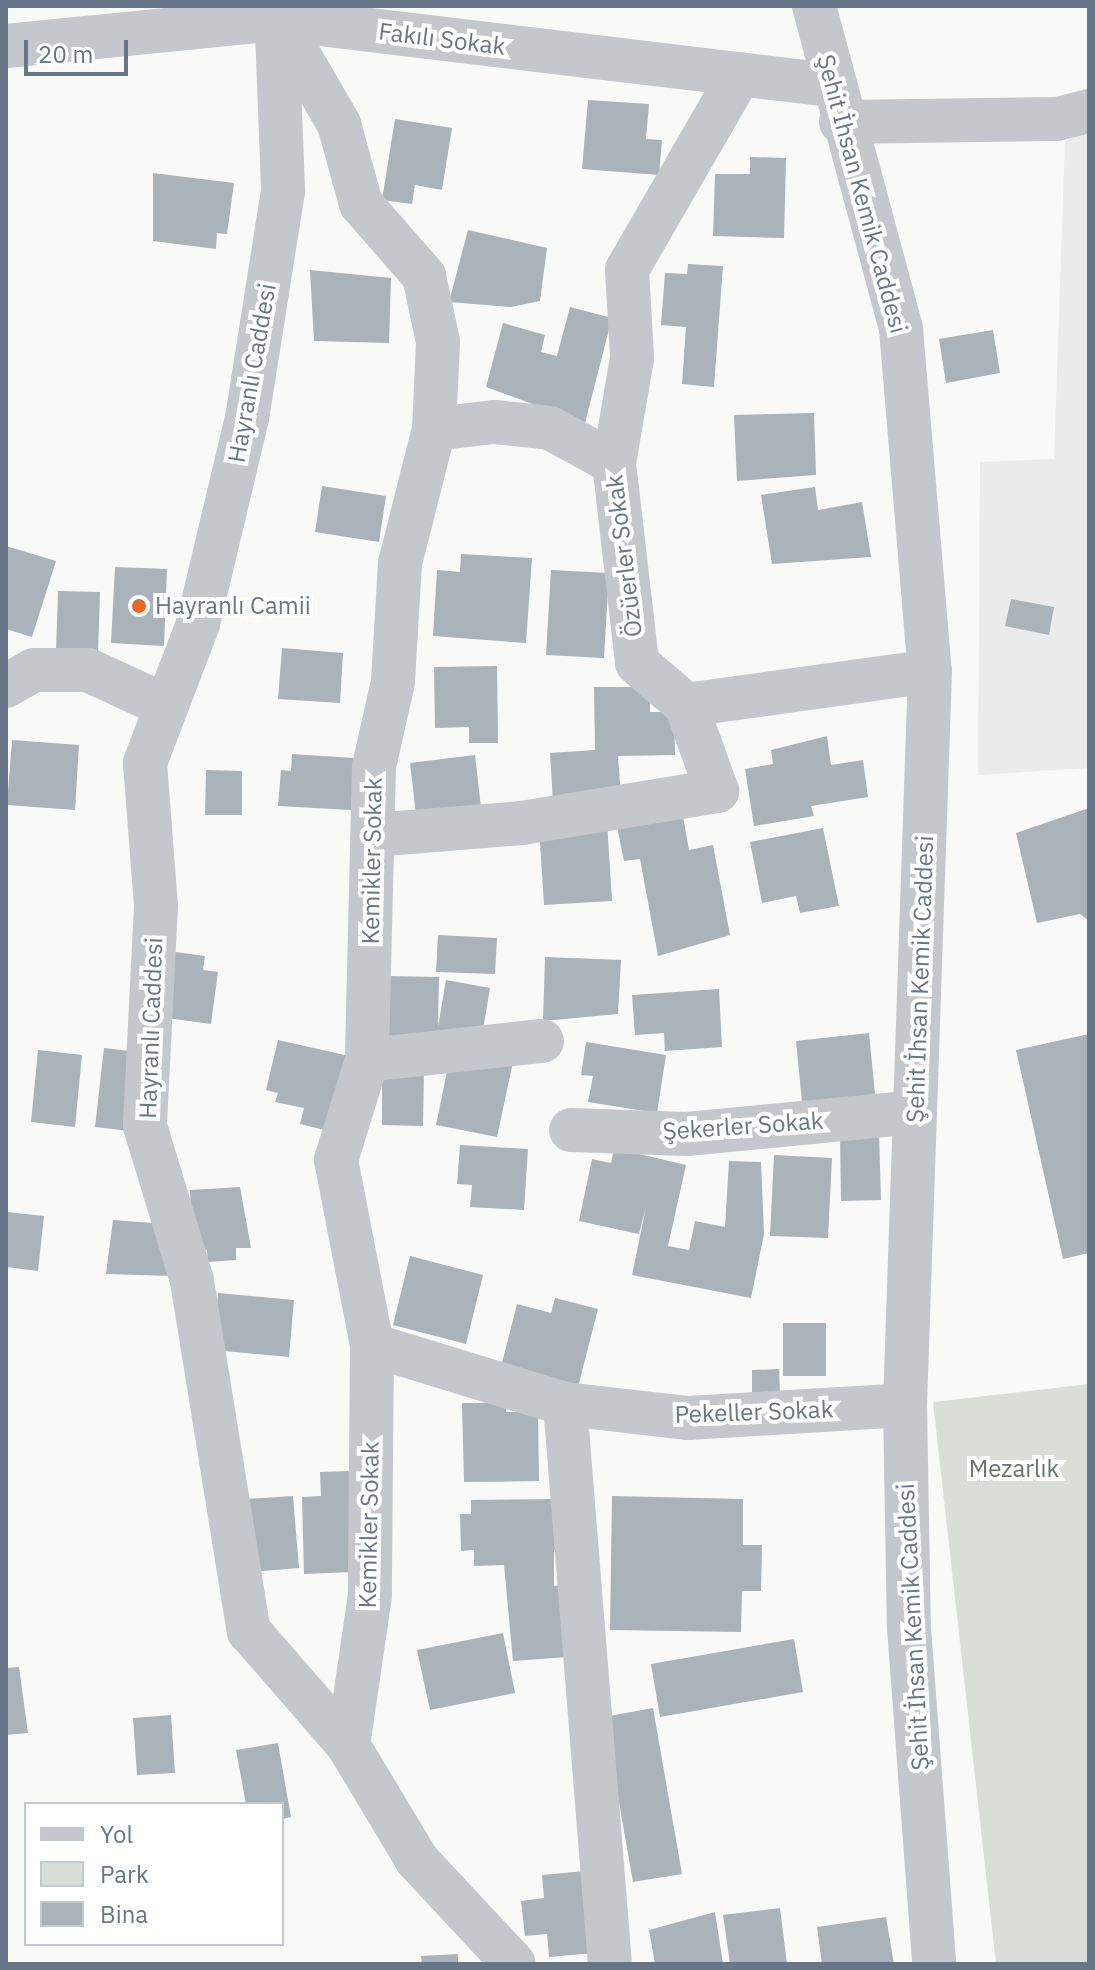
<!DOCTYPE html>
<meta charset="utf-8">
<style>
body{margin:0}
#map{position:relative;width:1095px;height:1970px;overflow:hidden;background:#f9faf7;font-family:"IBM Plex Sans",sans-serif}
div>[style]{position:absolute}
.built>*{inset:0;background:#eaebea}
.green>*{inset:0;background:#d9dfd6}
.building>*{inset:0;background:#aab2ba}
.minor>*{height:44px;margin:-22px;padding:0 22px;transform-origin:22px;border-radius:22px;background:#c4c8cd}
.dots>*{width:22px;height:22px;translate:-50% -50%;box-sizing:border-box;border:4px solid #fff;border-radius:50%}
span{translate:-50% -50%;white-space:nowrap;text-align:center;line-height:1.15;-webkit-text-stroke:8px #fff;paint-order:stroke}
.street-label{font-size:24px;color:#677789}
.poi-label{font-size:24px;color:#677789}
.left{translate:0 -50%;text-align:left}
.park-label{font-size:24px;color:#657a63}
.frame{position:absolute;inset:0;border:8px solid #677789;pointer-events:none}
.legend{position:absolute;left:24px;top:1802px;width:260px;height:144px;box-sizing:border-box;background:#fff;border:2px solid #c2c9d0;margin:0;padding:10px 14px;list-style:none;font-size:24px;color:#677789}
.legend li{display:flex;align-items:center;gap:16px;height:40px}
.legend b{width:40px;border:2px solid #c2c9d0}
.scale{position:absolute;left:24px;top:40px;width:104px;height:36px;box-sizing:border-box;border:4px solid #677789;border-top:0;padding-left:10px;font-size:24px;line-height:28px;white-space:nowrap;color:#677789;-webkit-text-stroke:6px #fff;paint-order:stroke}
</style>
<div id="map">
<div class="built">
<i style="clip-path:polygon(1089px 130px,1089px 768px,978px 775px,980px 462px,1054px 459px,1065px 141px)"></i>
</div>
<div class="green">
<i style="clip-path:polygon(1089px 1384px,1089px 1964px,996px 1964px,933px 1402px)"></i>
</div>
<div class="building">
<i style="clip-path:polygon(588px 100px,649px 104px,646px 139px,662px 140px,659px 175px,582px 169px)"></i>
<i style="clip-path:polygon(395px 119px,452px 128px,442px 190px,415px 185px,412px 204px,382px 200px)"></i>
<i style="clip-path:polygon(750px 157px,786px 158px,784px 238px,713px 236px,715px 174px,750px 174px)"></i>
<i style="clip-path:polygon(153px 173px,234px 183px,227px 234px,217px 233px,216px 249px,153px 241px)"></i>
<i style="clip-path:polygon(468px 230px,547px 248px,540px 301px,511px 307px,449px 302px)"></i>
<i style="clip-path:polygon(688px 264px,723px 266px,714px 387px,682px 384px,686px 327px,661px 325px,665px 273px,687px 274px)"></i>
<i style="clip-path:polygon(310px 270px,391px 278px,389px 343px,314px 341px)"></i>
<i style="clip-path:polygon(570px 307px,612px 318px,585px 423px,486px 387px,503px 323px,545px 335px,541px 352px,557px 356px)"></i>
<i style="clip-path:polygon(993px 330px,1000px 373px,946px 383px,939px 339px)"></i>
<i style="clip-path:polygon(814px 413px,816px 475px,737px 481px,734px 415px)"></i>
<i style="clip-path:polygon(322px 486px,386px 496px,379px 542px,315px 532px)"></i>
<i style="clip-path:polygon(815px 487px,818px 510px,862px 502px,871px 557px,772px 564px,761px 495px)"></i>
<i style="clip-path:polygon(6px 546px,56px 561px,32px 637px,6px 629px)"></i>
<i style="clip-path:polygon(461px 554px,532px 558px,526px 643px,433px 636px,437px 570px,460px 572px)"></i>
<i style="clip-path:polygon(115px 567px,167px 569px,164px 646px,111px 643px)"></i>
<i style="clip-path:polygon(551px 570px,609px 573px,604px 658px,546px 655px)"></i>
<i style="clip-path:polygon(58px 591px,100px 592px,98px 653px,56px 652px)"></i>
<i style="clip-path:polygon(1011px 599px,1054px 607px,1049px 635px,1005px 626px)"></i>
<i style="clip-path:polygon(282px 648px,343px 653px,340px 703px,278px 699px)"></i>
<i style="clip-path:polygon(497px 666px,498px 743px,469px 743px,469px 727px,435px 728px,434px 667px)"></i>
<i style="clip-path:polygon(594px 687px,650px 687px,650px 712px,674px 712px,675px 755px,618px 756px,621px 797px,553px 802px,550px 753px,595px 750px)"></i>
<i style="clip-path:polygon(827px 736px,831px 765px,863px 760px,868px 797px,811px 806px,814px 816px,754px 826px,745px 769px,773px 764px,771px 750px)"></i>
<i style="clip-path:polygon(12px 740px,79px 745px,75px 810px,7px 805px)"></i>
<i style="clip-path:polygon(292px 754px,354px 758px,351px 810px,278px 806px,281px 770px,291px 771px)"></i>
<i style="clip-path:polygon(475px 755px,481px 807px,416px 814px,410px 763px)"></i>
<i style="clip-path:polygon(206px 770px,242px 771px,242px 815px,205px 815px)"></i>
<i style="clip-path:polygon(681px 805px,689px 850px,713px 845px,730px 935px,658px 956px,640px 859px,624px 861px,615px 816px)"></i>
<i style="clip-path:polygon(1089px 808px,1089px 921px,1080px 914px,1037px 923px,1016px 833px)"></i>
<i style="clip-path:polygon(607px 822px,612px 901px,544px 905px,539px 826px)"></i>
<i style="clip-path:polygon(823px 828px,839px 906px,800px 913px,796px 896px,762px 903px,750px 842px)"></i>
<i style="clip-path:polygon(438px 935px,497px 938px,495px 974px,436px 972px)"></i>
<i style="clip-path:polygon(168px 951px,205px 956px,203px 970px,218px 972px,211px 1024px,159px 1017px)"></i>
<i style="clip-path:polygon(545px 957px,621px 960px,618px 1014px,543px 1021px)"></i>
<i style="clip-path:polygon(386px 976px,439px 977px,438px 1027px,446px 980px,490px 988px,481px 1042px,383px 1050px)"></i>
<i style="clip-path:polygon(719px 989px,722px 1047px,665px 1051px,664px 1033px,635px 1035px,632px 995px)"></i>
<i style="clip-path:polygon(869px 1033px,876px 1104px,803px 1112px,796px 1041px)"></i>
<i style="clip-path:polygon(1089px 1034px,1089px 1253px,1063px 1259px,1016px 1050px)"></i>
<i style="clip-path:polygon(278px 1040px,358px 1058px,341px 1134px,300px 1124px,304px 1108px,275px 1102px,278px 1093px,266px 1090px)"></i>
<i style="clip-path:polygon(586px 1042px,666px 1055px,657px 1113px,588px 1102px,593px 1076px,581px 1075px)"></i>
<i style="clip-path:polygon(104px 1048px,138px 1052px,129px 1131px,95px 1127px)"></i>
<i style="clip-path:polygon(38px 1050px,82px 1055px,75px 1127px,31px 1122px)"></i>
<i style="clip-path:polygon(449px 1062px,513px 1062px,497px 1137px,436px 1125px)"></i>
<i style="clip-path:polygon(382px 1069px,424px 1070px,423px 1126px,382px 1125px)"></i>
<i style="clip-path:polygon(840px 1133px,879px 1133px,881px 1200px,841px 1201px)"></i>
<i style="clip-path:polygon(460px 1145px,528px 1149px,524px 1210px,470px 1207px,472px 1185px,457px 1184px)"></i>
<i style="clip-path:polygon(614px 1148px,686px 1165px,668px 1246px,689px 1250px,695px 1221px,725px 1227px,729px 1161px,761px 1162px,764px 1234px,751px 1298px,632px 1275px,646px 1207px,639px 1234px,579px 1221px,592px 1159px,611px 1163px)"></i>
<i style="clip-path:polygon(774px 1155px,832px 1158px,828px 1238px,770px 1236px)"></i>
<i style="clip-path:polygon(240px 1187px,251px 1248px,236px 1248px,236px 1260px,208px 1262px,207px 1250px,193px 1250px,190px 1190px)"></i>
<i style="clip-path:polygon(7px 1212px,44px 1216px,38px 1271px,6px 1267px)"></i>
<i style="clip-path:polygon(113px 1220px,165px 1224px,172px 1276px,106px 1274px)"></i>
<i style="clip-path:polygon(410px 1256px,483px 1275px,466px 1344px,393px 1325px)"></i>
<i style="clip-path:polygon(218px 1293px,294px 1300px,289px 1357px,213px 1350px)"></i>
<i style="clip-path:polygon(555px 1298px,598px 1309px,577px 1391px,500px 1371px,517px 1304px,551px 1313px)"></i>
<i style="clip-path:polygon(783px 1323px,826px 1323px,826px 1376px,783px 1376px)"></i>
<i style="clip-path:polygon(779px 1369px,780px 1397px,752px 1398px,752px 1370px)"></i>
<i style="clip-path:polygon(462px 1403px,506px 1403px,506px 1412px,538px 1412px,539px 1481px,464px 1482px)"></i>
<i style="clip-path:polygon(350px 1471px,353px 1572px,304px 1574px,302px 1497px,321px 1496px,320px 1472px)"></i>
<i style="clip-path:polygon(293px 1496px,299px 1568px,252px 1572px,246px 1499px)"></i>
<i style="clip-path:polygon(612px 1496px,743px 1499px,743px 1545px,762px 1545px,761px 1591px,742px 1591px,741px 1632px,610px 1630px)"></i>
<i style="clip-path:polygon(563px 1499px,564px 1549px,554px 1550px,554px 1586px,563px 1585px,567px 1657px,513px 1661px,504px 1565px,474px 1566px,474px 1550px,461px 1551px,460px 1514px,471px 1514px,471px 1500px)"></i>
<i style="clip-path:polygon(503px 1633px,515px 1693px,430px 1710px,417px 1650px)"></i>
<i style="clip-path:polygon(794px 1639px,803px 1692px,660px 1717px,651px 1664px)"></i>
<i style="clip-path:polygon(19px 1667px,28px 1733px,6px 1735px,6px 1668px)"></i>
<i style="clip-path:polygon(653px 1708px,682px 1874px,633px 1882px,604px 1717px)"></i>
<i style="clip-path:polygon(171px 1715px,175px 1773px,137px 1775px,133px 1718px)"></i>
<i style="clip-path:polygon(278px 1743px,291px 1817px,282px 1819px,282px 1804px,246px 1804px,236px 1750px)"></i>
<i style="clip-path:polygon(585px 1871px,594px 1953px,549px 1957px,547px 1934px,525px 1936px,521px 1901px,544px 1898px,542px 1875px)"></i>
<i style="clip-path:polygon(780px 1908px,787px 1964px,730px 1964px,723px 1915px)"></i>
<i style="clip-path:polygon(715px 1912px,723px 1964px,655px 1964px,649px 1930px)"></i>
<i style="clip-path:polygon(886px 1917px,894px 1964px,822px 1964px,817px 1927px)"></i>
<i style="clip-path:polygon(458px 1954px,458px 1964px,422px 1964px,421px 1956px)"></i>
</div>
<div class="minor">
<i style="left:276px;top:6px;width:185px;rotate:87.8deg"></i>
<i style="left:283px;top:191px;width:230px;rotate:99deg"></i>
<i style="left:247px;top:418px;width:212px;rotate:103.4deg"></i>
<i style="left:198px;top:624px;width:149px;rotate:110.9deg"></i>
<i style="left:145px;top:763px;width:143px;rotate:85.6deg"></i>
<i style="left:156px;top:906px;width:220px;rotate:92.9deg"></i>
<i style="left:145px;top:1126px;width:162px;rotate:73.1deg"></i>
<i style="left:192px;top:1281px;width:355px;rotate:80.8deg"></i>
<i style="left:249px;top:1631px;width:151px;rotate:49deg"></i>
<i style="left:348px;top:1745px;width:134px;rotate:59deg"></i>
<i style="left:417px;top:1860px;width:142px;rotate:47deg"></i>
<i style="left:814px;top:6px;width:335px;rotate:74.9deg"></i>
<i style="left:901px;top:329px;width:343px;rotate:85.2deg"></i>
<i style="left:930px;top:671px;width:734px;rotate:91.95deg"></i>
<i style="left:905px;top:1405px;width:223px;rotate:89deg"></i>
<i style="left:909px;top:1628px;width:337px;rotate:85.7deg"></i>
<i style="left:281px;top:24px;width:116px;rotate:59.9deg"></i>
<i style="left:339px;top:124px;width:83px;rotate:74.6deg"></i>
<i style="left:361px;top:204px;width:96px;rotate:48.8deg"></i>
<i style="left:424px;top:276px;width:67px;rotate:78deg"></i>
<i style="left:438px;top:342px;width:87px;rotate:92.6deg"></i>
<i style="left:434px;top:429px;width:138px;rotate:104.2deg"></i>
<i style="left:400px;top:563px;width:119px;rotate:93.4deg"></i>
<i style="left:393px;top:682px;width:86px;rotate:102.7deg"></i>
<i style="left:374px;top:766px;width:294px;rotate:91.4deg"></i>
<i style="left:367px;top:1060px;width:105px;rotate:107.2deg"></i>
<i style="left:336px;top:1160px;width:188px;rotate:79deg"></i>
<i style="left:372px;top:1345px;width:250px;rotate:90.5deg"></i>
<i style="left:370px;top:1595px;width:152px;rotate:98.3deg"></i>
<i style="left:6px;top:46px;width:273px;rotate:-5.7deg"></i>
<i style="left:278px;top:19px;width:556px;rotate:6.82deg"></i>
<i style="left:740px;top:74px;width:226px;rotate:120deg"></i>
<i style="left:627px;top:270px;width:88px;rotate:86.7deg"></i>
<i style="left:632px;top:358px;width:107px;rotate:99.7deg"></i>
<i style="left:614px;top:463px;width:201px;rotate:83.4deg"></i>
<i style="left:637px;top:663px;width:65px;rotate:40.6deg"></i>
<i style="left:686px;top:705px;width:246px;rotate:-7.9deg"></i>
<i style="left:841px;top:122px;width:216px;rotate:-0.8deg"></i>
<i style="left:1057px;top:119px;width:33px;rotate:-14deg"></i>
<i style="left:434px;top:429px;width:60px;rotate:-6.7deg"></i>
<i style="left:494px;top:422px;width:56px;rotate:6.1deg"></i>
<i style="left:550px;top:428px;width:73px;rotate:28.7deg"></i>
<i style="left:6px;top:686px;width:32px;rotate:-30deg"></i>
<i style="left:34px;top:670px;width:54px"></i>
<i style="left:88px;top:670px;width:86px;rotate:24.8deg"></i>
<i style="left:373px;top:835px;width:149px;rotate:-4.6deg"></i>
<i style="left:522px;top:823px;width:198px;rotate:-9.3deg"></i>
<i style="left:717px;top:791px;width:91px;rotate:-109.8deg"></i>
<i style="left:367px;top:1060px;width:176px;rotate:-6.2deg"></i>
<i style="left:571px;top:1130px;width:116px;rotate:2deg"></i>
<i style="left:687px;top:1134px;width:229px;rotate:-5.5deg"></i>
<i style="left:372px;top:1345px;width:202px;rotate:17deg"></i>
<i style="left:565px;top:1404px;width:124px;rotate:6.5deg"></i>
<i style="left:688px;top:1418px;width:217px;rotate:-3.4deg"></i>
<i style="left:565px;top:1404px;width:562px;rotate:85.41deg"></i>
</div>
<div class="dots">
<i style="left:139px;top:606px;background:#ea6727"></i>
</div>
<div class="street-label">
<span style="left:442px;top:39px;rotate:7deg">Fakılı Sokak</span>
<span style="left:862px;top:194px;rotate:75deg">Şehit İhsan Kemik Caddesi</span>
<span style="left:252px;top:373px;rotate:-80deg">Hayranlı Caddesi</span>
<span style="left:624px;top:556px;rotate:-97deg">Özüerler Sokak</span>
<span style="left:372px;top:861px;rotate:-89deg">Kemikler Sokak</span>
<span style="left:920px;top:979px;rotate:-88deg">Şehit İhsan Kemik Caddesi</span>
<span style="left:151px;top:1028px;rotate:-88deg">Hayranlı Caddesi</span>
<span style="left:743px;top:1126px;rotate:-4deg">Şekerler Sokak</span>
<span style="left:754px;top:1412px;rotate:-2deg">Pekeller Sokak</span>
<span style="left:369px;top:1525px;rotate:-89deg">Kemikler Sokak</span>
<span style="left:913px;top:1627px;rotate:-93deg">Şehit İhsan Kemik Caddesi</span>
</div>
<div class="poi-label">
<span class="left" style="left:155px;top:606px">Hayranlı Camii</span>
</div>
<div class="park-label">
<span style="left:1014px;top:1469px">Mezarlık</span>
</div>
<div class="frame"></div>
<ul class="legend">
<li><b style="height:10px;background:#c4c8cd"></b>Yol</li>
<li><b style="height:22px;background:#d9dfd6"></b>Park</li>
<li><b style="height:22px;background:#aab2ba"></b>Bina</li>
</ul>
<div class="scale">20 m</div>
</div>
